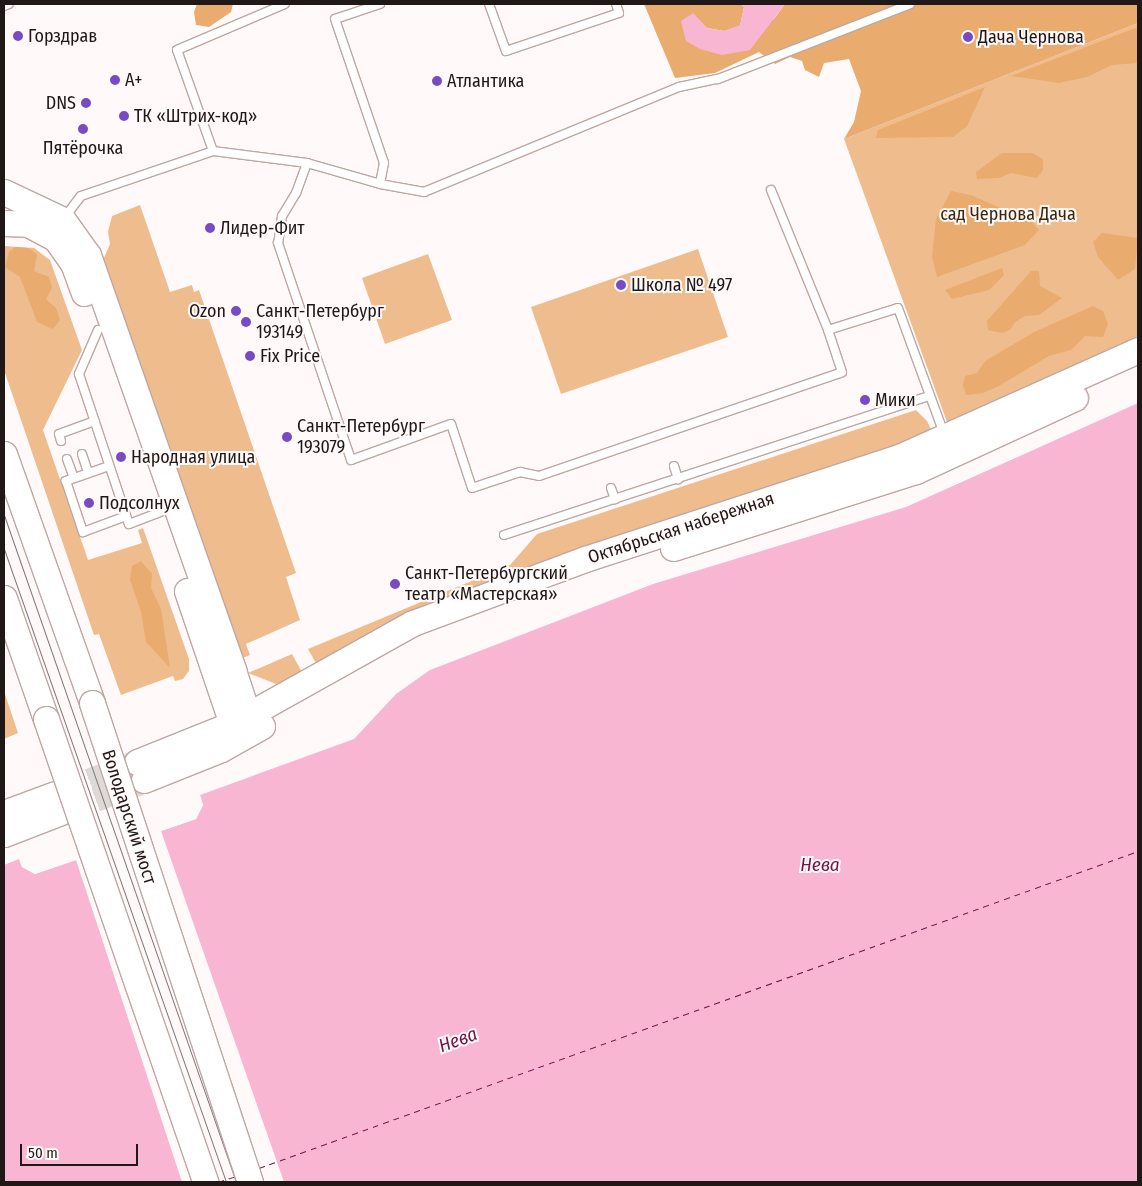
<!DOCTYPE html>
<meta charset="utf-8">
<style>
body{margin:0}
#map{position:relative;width:1142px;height:1186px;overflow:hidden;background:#fffaf9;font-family:"Fira Sans Condensed",sans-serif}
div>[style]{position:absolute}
.green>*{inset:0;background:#efbd8d}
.forest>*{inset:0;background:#e9ab6e}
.water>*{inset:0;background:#f9b6d3}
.pier>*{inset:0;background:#fffaf9}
.ferry>*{height:1px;margin-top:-0.5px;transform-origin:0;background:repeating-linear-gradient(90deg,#711348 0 6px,transparent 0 11px)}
.primary-tunnel>*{height:25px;margin-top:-12.5px;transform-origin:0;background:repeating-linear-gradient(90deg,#ded8d7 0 25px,transparent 0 37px)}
.roads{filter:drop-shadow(1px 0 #bea7a3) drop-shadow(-1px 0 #bea7a3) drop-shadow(0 1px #bea7a3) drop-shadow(0 -1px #bea7a3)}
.service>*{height:8px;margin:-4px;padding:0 4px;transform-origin:4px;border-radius:4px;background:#fff}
.primary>*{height:25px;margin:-12.5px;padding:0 12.5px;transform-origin:12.5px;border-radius:12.5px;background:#fff}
.tram>*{height:1px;margin:-0.5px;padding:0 0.5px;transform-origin:0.5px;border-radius:0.5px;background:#7e7877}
.bridges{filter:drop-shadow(1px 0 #bea7a3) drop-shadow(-1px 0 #bea7a3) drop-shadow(0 1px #bea7a3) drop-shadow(0 -1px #bea7a3)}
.primary-bridge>*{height:25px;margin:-12.5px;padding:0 12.5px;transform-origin:12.5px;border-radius:12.5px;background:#fff}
.dots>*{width:14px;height:14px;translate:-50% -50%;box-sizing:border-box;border:2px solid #fffaf9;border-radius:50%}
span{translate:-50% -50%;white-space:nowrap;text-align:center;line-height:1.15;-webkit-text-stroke:4px #fffaf9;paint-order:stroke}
.poi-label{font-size:18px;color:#201817}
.left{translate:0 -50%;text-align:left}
.right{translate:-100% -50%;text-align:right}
.park-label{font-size:18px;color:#3f260b}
.street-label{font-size:18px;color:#201817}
.water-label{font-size:19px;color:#711348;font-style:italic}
.frame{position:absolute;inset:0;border:5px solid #201817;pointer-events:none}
.scale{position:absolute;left:20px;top:1144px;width:118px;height:22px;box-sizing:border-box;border:2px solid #201817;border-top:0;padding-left:6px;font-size:15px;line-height:18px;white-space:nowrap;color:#201817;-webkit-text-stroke:4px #fffaf9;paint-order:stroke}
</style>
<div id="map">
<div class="green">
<i style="clip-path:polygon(1138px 23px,1138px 336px,947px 422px,844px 139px)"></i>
<i style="clip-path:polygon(140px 205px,170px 292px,192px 285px,194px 292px,199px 290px,296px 573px,286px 577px,300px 620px,246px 644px,250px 655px,238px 660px,103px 260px,110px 244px,108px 232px,112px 216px)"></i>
<i style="clip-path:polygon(4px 246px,34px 248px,50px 260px,82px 350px,43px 430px,88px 560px,142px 543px,138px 530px,143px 528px,189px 659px,189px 671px,183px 679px,175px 681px,173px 676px,121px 695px,99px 634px,94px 635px,4px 370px)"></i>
<i style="clip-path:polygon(698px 249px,728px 337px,561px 394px,531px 307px)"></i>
<i style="clip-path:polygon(428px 254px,452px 320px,385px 344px,362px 278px)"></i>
<i style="clip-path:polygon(916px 410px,927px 421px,934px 435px,318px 667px,308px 649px,510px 565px,537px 534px)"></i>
<i style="clip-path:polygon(292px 654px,304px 676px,276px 684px,248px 673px)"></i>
<i style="clip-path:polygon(4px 691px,18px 733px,4px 739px)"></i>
</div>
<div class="forest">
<i style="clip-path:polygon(197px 4px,233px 4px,231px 12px,209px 27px,196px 25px,194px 12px)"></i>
<i style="clip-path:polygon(644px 4px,741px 4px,744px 7px,740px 26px,724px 31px,707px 28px,693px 14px,686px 41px,774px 19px,785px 4px,1138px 4px,1138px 23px,844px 139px,854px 122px,861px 91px,849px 59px,824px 63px,819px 77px,805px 70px,802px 61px,790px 57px,775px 64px,759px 52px,715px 73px,675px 78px)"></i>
<i style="clip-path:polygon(1138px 27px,1138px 63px,1112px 65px,1087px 77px,1059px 83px,1011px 76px)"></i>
<i style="clip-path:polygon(985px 87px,967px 126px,953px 137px,876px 138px,878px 130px)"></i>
<i style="clip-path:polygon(1002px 153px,1032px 153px,1043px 159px,1043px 170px,1037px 178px,1011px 173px,999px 178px,977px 179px,976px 172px)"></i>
<i style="clip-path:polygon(951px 191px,971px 195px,1032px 222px,1039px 230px,1025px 245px,937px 277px,932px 257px,936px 219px)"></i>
<i style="clip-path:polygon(1102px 233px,1138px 238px,1135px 269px,1118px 280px,1098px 257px,1093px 242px)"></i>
<i style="clip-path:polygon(15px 247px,28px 248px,37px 254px,34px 271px,49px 277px,52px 288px,46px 299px,56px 308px,60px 320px,53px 329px,37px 322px,20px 277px,5px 267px,9px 252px)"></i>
<i style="clip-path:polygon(1002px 268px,1004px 275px,989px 290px,952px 299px,945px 290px)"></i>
<i style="clip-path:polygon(1031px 271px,1039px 271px,1040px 286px,1062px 298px,1039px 315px,1025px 316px,1015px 322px,1010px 330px,1002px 333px,988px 330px,987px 321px)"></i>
<i style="clip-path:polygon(1093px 306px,1103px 311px,1108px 324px,1103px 337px,1085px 336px,1071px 350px,1049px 356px,999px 386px,983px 393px,966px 395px,963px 385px,965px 376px,977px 373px,985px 361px,1034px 332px)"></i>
<i style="clip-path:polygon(141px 561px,152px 574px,151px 588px,161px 609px,170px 668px,146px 642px,141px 612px,130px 580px,132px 566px)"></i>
</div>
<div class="water">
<i style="clip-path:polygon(741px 4px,785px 4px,750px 50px,722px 55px,700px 49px,686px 41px,681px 21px,693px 13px,707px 28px,724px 31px,740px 25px,744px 7px)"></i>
<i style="clip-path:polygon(1138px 403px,1138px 1182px,4px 1182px,4px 865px,19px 859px,22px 867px,35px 874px,196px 819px,203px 805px,200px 795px,354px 739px,396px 694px,430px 670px,653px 584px,906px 507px)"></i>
</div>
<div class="pier">
<i style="clip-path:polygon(200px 795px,203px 805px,196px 819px,161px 831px,284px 1182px,182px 1182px,76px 860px,35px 874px,22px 867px,19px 859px,35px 871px,194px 817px,201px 804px)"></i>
</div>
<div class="ferry">
<i style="left:259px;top:1168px;width:934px;rotate:-19.83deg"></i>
<i style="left:218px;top:1182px;width:19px;rotate:-18deg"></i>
</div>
<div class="primary-tunnel">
<i style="left:55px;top:794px;width:86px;rotate:-21.2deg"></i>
<i style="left:61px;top:812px;width:85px;rotate:-20.6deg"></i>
</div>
<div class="roads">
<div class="service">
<i style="left:380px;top:4px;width:47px;rotate:161.6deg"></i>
<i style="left:335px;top:19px;width:152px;rotate:71.2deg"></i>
<i style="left:384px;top:163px;width:21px;rotate:101deg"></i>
<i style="left:489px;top:4px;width:50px;rotate:70.1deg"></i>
<i style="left:506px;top:51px;width:119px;rotate:-18.6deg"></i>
<i style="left:619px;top:13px;width:9px;rotate:-108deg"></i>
<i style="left:4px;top:6px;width:5px;rotate:-22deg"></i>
<i style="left:213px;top:151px;width:107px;rotate:-109.6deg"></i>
<i style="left:177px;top:50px;width:117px;rotate:-23.1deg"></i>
<i style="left:307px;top:163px;width:32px;rotate:110deg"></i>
<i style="left:296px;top:193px;width:27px;rotate:121deg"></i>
<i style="left:282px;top:216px;width:27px;rotate:98deg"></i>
<i style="left:278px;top:243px;width:229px;rotate:71.4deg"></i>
<i style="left:351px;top:460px;width:106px;rotate:-19.8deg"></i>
<i style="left:451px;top:424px;width:67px;rotate:71.8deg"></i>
<i style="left:472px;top:488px;width:51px;rotate:-18.4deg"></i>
<i style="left:520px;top:472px;width:19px;rotate:12deg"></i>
<i style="left:539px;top:476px;width:320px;rotate:-18.9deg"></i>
<i style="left:842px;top:372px;width:44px;rotate:-108.4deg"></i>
<i style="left:828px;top:330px;width:73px;rotate:-17.4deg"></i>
<i style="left:898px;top:308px;width:134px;rotate:69.9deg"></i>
<i style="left:771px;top:190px;width:151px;rotate:67.8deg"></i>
<i style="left:65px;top:217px;width:26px;rotate:-53deg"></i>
<i style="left:81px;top:196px;width:139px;rotate:-18.8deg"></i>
<i style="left:213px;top:151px;width:95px;rotate:7.3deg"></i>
<i style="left:307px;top:163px;width:76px;rotate:16deg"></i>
<i style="left:380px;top:184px;width:45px;rotate:10.3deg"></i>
<i style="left:424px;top:192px;width:276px;rotate:-22.4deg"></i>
<i style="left:679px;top:87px;width:40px;rotate:-12deg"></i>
<i style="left:718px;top:79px;width:206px;rotate:-21.3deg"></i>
<i style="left:98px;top:330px;width:48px;rotate:113.4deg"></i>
<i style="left:79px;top:374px;width:158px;rotate:71.6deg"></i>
<i style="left:129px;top:524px;width:33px;rotate:-21deg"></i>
<i style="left:61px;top:441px;width:7px;rotate:-106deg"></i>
<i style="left:59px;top:434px;width:38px;rotate:-20deg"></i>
<i style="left:82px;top:454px;width:20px;rotate:72deg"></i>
<i style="left:67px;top:459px;width:20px;rotate:70deg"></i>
<i style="left:109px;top:466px;width:46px;rotate:160.8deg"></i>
<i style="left:66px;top:481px;width:54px;rotate:71.6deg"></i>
<i style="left:83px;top:532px;width:46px;rotate:-20.4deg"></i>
<i style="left:674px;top:466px;width:14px;rotate:73deg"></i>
<i style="left:611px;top:488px;width:12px;rotate:70deg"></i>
<i style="left:504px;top:535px;width:448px;rotate:-18.1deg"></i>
</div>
<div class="primary">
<i style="left:4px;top:192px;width:65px;rotate:25.4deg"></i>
<i style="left:63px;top:220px;width:43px;rotate:54.5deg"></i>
<i style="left:88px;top:255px;width:440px;rotate:70.7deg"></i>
<i style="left:233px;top:670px;width:48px;rotate:71.9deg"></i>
<i style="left:248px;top:716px;width:15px;rotate:86deg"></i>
<i style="left:4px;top:223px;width:24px;rotate:2deg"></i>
<i style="left:28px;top:224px;width:32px;rotate:28deg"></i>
<i style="left:56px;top:239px;width:29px;rotate:55deg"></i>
<i style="left:73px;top:263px;width:32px;rotate:70deg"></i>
<i style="left:4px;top:454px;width:264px;rotate:70.5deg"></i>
<i style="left:673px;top:548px;width:255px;rotate:-17.6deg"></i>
<i style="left:916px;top:471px;width:175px;rotate:-24.7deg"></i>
<i style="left:187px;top:591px;width:140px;rotate:71.3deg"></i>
<i style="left:4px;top:598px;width:128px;rotate:70.9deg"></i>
<i style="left:137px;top:762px;width:102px;rotate:-21.8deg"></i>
<i style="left:232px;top:724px;width:207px;rotate:-29.2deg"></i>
<i style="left:413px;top:623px;width:184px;rotate:-20.4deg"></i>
<i style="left:585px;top:559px;width:330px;rotate:-18deg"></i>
<i style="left:899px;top:457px;width:262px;rotate:-24.1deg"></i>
<i style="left:144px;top:780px;width:83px;rotate:-21.9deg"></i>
<i style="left:221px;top:749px;width:47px;rotate:-29.3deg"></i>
<i style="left:4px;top:813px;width:54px;rotate:-20.4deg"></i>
<i style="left:4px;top:834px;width:61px;rotate:-21.1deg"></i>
</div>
</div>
<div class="tram">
<i style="left:4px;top:515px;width:706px;rotate:70.82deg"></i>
<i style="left:4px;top:549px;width:671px;rotate:70.67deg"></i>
</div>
<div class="bridges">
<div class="primary-bridge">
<i style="left:92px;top:703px;width:504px;rotate:71.74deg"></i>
<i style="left:46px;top:719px;width:490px;rotate:71deg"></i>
</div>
</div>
<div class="dots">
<i style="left:18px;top:36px;background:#784bc4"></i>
<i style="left:968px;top:37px;background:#784bc4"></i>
<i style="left:115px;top:80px;background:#784bc4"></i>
<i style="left:437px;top:81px;background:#784bc4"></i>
<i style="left:86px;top:103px;background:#784bc4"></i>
<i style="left:124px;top:116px;background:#784bc4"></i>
<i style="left:83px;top:129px;background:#784bc4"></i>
<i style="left:210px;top:228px;background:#784bc4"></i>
<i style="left:621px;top:285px;background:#784bc4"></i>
<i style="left:236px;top:311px;background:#784bc4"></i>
<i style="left:246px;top:322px;background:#784bc4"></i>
<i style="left:250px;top:356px;background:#784bc4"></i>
<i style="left:865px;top:400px;background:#784bc4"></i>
<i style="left:287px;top:437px;background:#784bc4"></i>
<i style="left:121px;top:457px;background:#784bc4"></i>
<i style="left:89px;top:503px;background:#784bc4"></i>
<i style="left:395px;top:584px;background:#784bc4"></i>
</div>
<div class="poi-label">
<span class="left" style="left:28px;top:36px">Горздрав</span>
<span class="left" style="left:978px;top:37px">Дача Чернова</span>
<span class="left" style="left:125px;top:80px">А+</span>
<span class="left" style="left:447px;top:81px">Атлантика</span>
<span class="right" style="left:76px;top:103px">DNS</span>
<span class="left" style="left:134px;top:116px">ТК «Штрих-код»</span>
<span style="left:83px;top:148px">Пятёрочка</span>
<span class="left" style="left:220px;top:228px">Лидер-Фит</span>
<span class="left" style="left:631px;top:285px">Школа № 497</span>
<span class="right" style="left:226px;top:311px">Ozon</span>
<span class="left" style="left:256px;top:322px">Санкт-Петербург<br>193149</span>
<span class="left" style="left:260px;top:356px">Fix Price</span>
<span class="left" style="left:875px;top:400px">Мики</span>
<span class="left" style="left:297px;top:437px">Санкт-Петербург<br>193079</span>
<span class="left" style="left:131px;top:457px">Народная улица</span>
<span class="left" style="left:99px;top:503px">Подсолнух</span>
<span class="left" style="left:405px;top:584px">Санкт-Петербургский<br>театр «Мастерская»</span>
</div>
<div class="park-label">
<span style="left:1008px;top:214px">сад Чернова Дача</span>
</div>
<div class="street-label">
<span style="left:681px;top:528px;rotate:-18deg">Октябрьская набережная</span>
<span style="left:129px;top:817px;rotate:72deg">Володарский мост</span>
</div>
<div class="water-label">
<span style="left:820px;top:865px">Нева</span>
<span style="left:458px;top:1040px;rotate:-20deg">Нева</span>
</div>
<div class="frame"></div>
<div class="scale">50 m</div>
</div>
